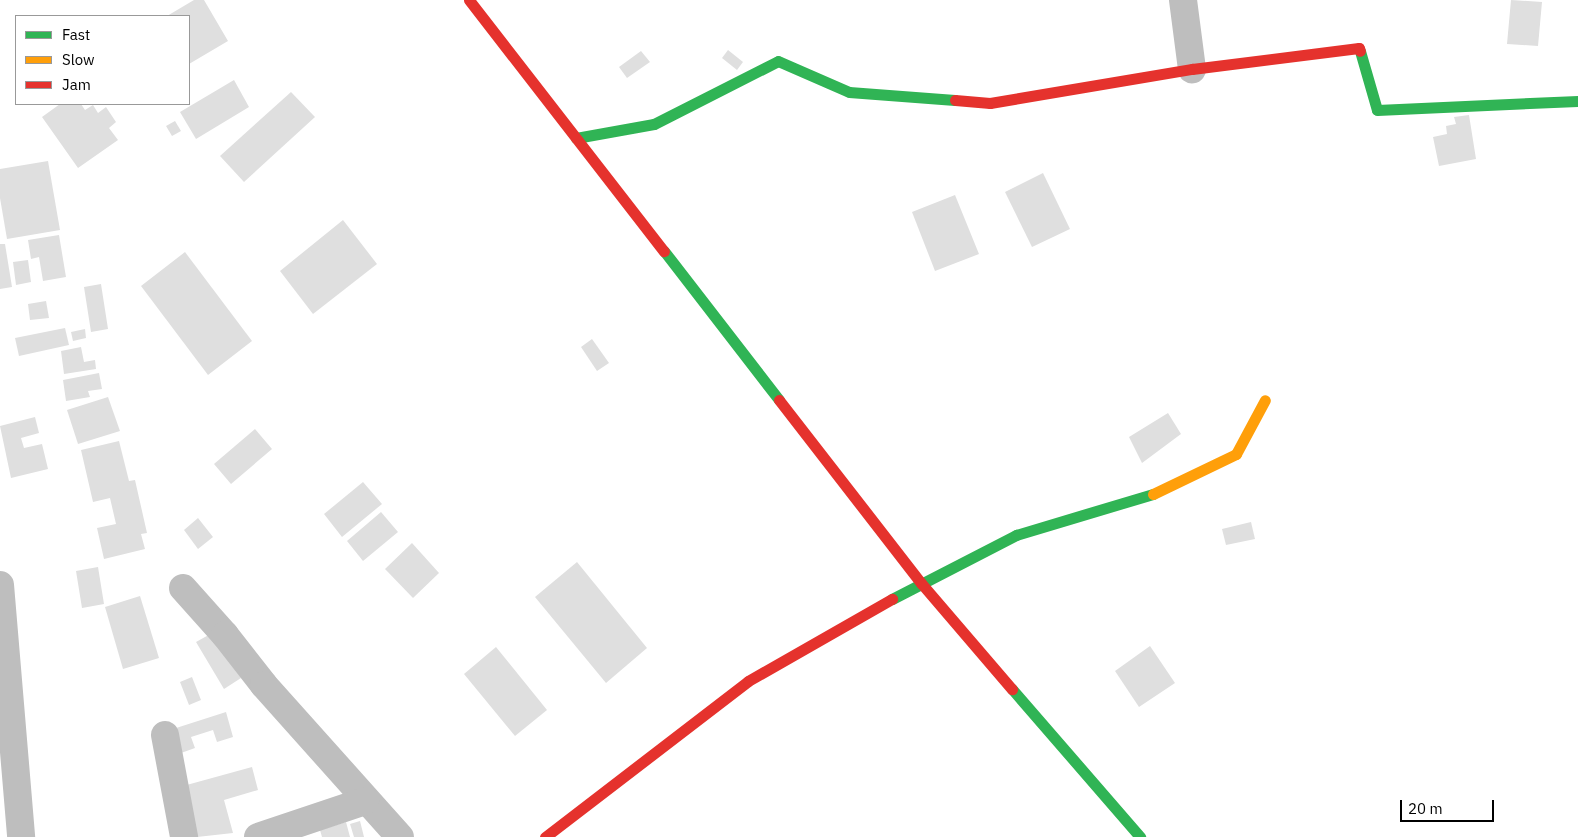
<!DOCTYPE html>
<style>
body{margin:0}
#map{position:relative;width:1578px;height:837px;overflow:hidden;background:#fff;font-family:"IBM Plex Sans",sans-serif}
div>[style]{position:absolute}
.building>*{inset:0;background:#dfdfdf}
.street>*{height:28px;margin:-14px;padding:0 14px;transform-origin:14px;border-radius:14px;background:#bebebe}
.fast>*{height:11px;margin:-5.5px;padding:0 5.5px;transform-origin:5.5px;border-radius:5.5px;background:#30b455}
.slow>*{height:11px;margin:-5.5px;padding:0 5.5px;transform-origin:5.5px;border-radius:5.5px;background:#ff9f0a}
.jam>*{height:11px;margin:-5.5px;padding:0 5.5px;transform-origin:5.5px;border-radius:5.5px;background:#e5322d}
span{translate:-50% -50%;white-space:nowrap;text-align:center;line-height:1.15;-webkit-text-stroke:5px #fff;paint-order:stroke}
.legend{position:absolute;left:15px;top:15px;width:175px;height:90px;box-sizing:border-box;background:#fff;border:1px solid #999;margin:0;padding:6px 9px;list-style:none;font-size:15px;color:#000}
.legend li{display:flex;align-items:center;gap:10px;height:25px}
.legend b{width:25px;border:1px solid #999}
.scale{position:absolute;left:1400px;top:800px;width:94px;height:22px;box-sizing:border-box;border:2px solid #000;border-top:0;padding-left:6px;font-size:15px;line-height:18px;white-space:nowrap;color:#000;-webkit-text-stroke:4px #fff;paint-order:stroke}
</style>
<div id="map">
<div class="building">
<i style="clip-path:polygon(194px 0,204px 0,228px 41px,189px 64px,189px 16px,167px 16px)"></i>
<i style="clip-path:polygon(1511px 0,1542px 2px,1538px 46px,1507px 44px)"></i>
<i style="clip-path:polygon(728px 50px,743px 62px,737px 70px,722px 58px)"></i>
<i style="clip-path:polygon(641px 51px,650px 62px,627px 78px,619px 67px)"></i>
<i style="clip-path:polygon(234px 80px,249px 107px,196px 139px,180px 112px)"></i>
<i style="clip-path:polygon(291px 92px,315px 117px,244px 182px,220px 156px)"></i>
<i style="clip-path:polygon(60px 104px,81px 104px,85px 110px,93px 105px,98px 113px,106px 107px,116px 122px,109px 128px,118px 140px,78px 168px,42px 117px)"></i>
<i style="clip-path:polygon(1469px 115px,1476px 159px,1439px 166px,1433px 137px,1447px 134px,1446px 126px,1456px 124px,1454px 117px)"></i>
<i style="clip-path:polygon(175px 121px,181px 131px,172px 136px,166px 126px)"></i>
<i style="clip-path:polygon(48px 161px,60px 230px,7px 239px,0 198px,0 169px)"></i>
<i style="clip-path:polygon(1043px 173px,1070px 229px,1032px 247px,1005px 192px)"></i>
<i style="clip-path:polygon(955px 195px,979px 254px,935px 271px,912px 212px)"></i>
<i style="clip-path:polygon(343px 220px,377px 264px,313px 314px,280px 271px)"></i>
<i style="clip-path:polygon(59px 235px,66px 277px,43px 281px,39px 257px,31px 259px,28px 240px)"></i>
<i style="clip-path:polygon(0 244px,5px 244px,12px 287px,0 289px)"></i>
<i style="clip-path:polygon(185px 252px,252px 341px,208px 375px,141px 286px)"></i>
<i style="clip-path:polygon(28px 260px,31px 282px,16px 285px,13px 262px)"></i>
<i style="clip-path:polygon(101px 284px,108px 329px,91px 332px,84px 287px)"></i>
<i style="clip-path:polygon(46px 301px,49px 318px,30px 320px,28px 304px)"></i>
<i style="clip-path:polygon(65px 328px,69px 345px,19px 356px,15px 338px)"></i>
<i style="clip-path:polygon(85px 329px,86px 338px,73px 341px,71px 332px)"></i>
<i style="clip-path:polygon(592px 339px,609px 363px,597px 371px,581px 347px)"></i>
<i style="clip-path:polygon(81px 347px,84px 362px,95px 360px,96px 369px,64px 374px,61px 351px)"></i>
<i style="clip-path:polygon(99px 373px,102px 389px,88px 391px,90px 397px,66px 401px,63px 380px)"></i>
<i style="clip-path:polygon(108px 397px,120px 431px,78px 444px,67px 410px)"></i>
<i style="clip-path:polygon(1168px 413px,1181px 434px,1142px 463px,1129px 437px)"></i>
<i style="clip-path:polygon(35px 417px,39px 433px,21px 438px,24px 448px,42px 444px,48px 469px,11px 478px,0 426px)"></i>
<i style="clip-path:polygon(255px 429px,272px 449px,231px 484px,214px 464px)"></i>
<i style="clip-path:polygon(119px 441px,129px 481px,135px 480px,147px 533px,141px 534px,145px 549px,104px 559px,97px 528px,116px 524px,110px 498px,93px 502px,81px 450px)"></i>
<i style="clip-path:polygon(363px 482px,382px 504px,342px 537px,324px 514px)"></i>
<i style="clip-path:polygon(381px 512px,398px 532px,363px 561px,347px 541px)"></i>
<i style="clip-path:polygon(198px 518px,213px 537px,198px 549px,184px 530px)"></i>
<i style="clip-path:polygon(1251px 522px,1255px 539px,1226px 545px,1222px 529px)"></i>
<i style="clip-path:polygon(412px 543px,439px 573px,413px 598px,385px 569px)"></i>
<i style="clip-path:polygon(577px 562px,647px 648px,606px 683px,535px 597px)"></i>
<i style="clip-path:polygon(98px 567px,104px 604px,82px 608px,76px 571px)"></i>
<i style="clip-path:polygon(140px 596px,159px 658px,123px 669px,105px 607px)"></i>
<i style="clip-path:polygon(214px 632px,241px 678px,224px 689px,196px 642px)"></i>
<i style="clip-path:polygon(1150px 646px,1175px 683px,1139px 707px,1115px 671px)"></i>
<i style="clip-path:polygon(496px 647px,547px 710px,515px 736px,464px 674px)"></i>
<i style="clip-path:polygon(192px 677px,201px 700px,189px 705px,180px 682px)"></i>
<i style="clip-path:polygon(226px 712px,233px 737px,217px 742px,213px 730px,191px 737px,195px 748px,181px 753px,173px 729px)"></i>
<i style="clip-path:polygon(252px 767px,258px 790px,224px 800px,233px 833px,197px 837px,183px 786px)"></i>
<i style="clip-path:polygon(360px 821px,364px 837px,354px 837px,350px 824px)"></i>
<i style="clip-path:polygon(346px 822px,350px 837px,322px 837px,320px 830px)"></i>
</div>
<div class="street">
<i style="left:1183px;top:0;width:70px;rotate:82.6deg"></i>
<i style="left:0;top:585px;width:253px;rotate:85.2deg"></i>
<i style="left:183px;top:588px;width:63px;rotate:48.2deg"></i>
<i style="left:225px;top:635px;width:63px;rotate:52deg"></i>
<i style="left:264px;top:685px;width:204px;rotate:48.2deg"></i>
<i style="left:165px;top:735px;width:104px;rotate:79.4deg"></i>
<i style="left:258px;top:837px;width:113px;rotate:-18.6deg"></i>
</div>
<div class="fast">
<i style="left:1360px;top:51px;width:61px;rotate:73.9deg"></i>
<i style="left:1377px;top:110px;width:201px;rotate:-2.6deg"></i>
<i style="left:576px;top:138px;width:79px;rotate:-10.2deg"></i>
<i style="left:654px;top:124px;width:139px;rotate:-26.9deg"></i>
<i style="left:778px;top:61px;width:77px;rotate:23.6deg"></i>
<i style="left:849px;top:92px;width:106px;rotate:4.3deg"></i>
<i style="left:664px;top:251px;width:188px;rotate:52.3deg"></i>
<i style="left:892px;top:599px;width:140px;rotate:-27.3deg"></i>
<i style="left:1016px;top:535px;width:143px;rotate:-16.7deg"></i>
<i style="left:1012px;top:689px;width:196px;rotate:49.1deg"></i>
</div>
<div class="slow">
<i style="left:1153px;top:494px;width:92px;rotate:-25.7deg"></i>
<i style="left:1236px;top:454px;width:61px;rotate:-61.8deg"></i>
</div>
<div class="jam">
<i style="left:469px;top:0;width:318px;rotate:52.2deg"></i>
<i style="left:955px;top:100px;width:35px;rotate:5deg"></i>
<i style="left:990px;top:103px;width:205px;rotate:-9.6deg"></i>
<i style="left:1192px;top:69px;width:168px;rotate:-7.2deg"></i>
<i style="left:1359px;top:48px;width:3px;rotate:72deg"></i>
<i style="left:779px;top:400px;width:232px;rotate:52.2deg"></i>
<i style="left:921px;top:583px;width:140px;rotate:49.4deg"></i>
<i style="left:545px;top:837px;width:256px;rotate:-37.5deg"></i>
<i style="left:748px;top:681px;width:166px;rotate:-29.7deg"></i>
</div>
<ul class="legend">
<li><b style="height:6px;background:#30b455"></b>Fast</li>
<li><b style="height:6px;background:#ff9f0a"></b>Slow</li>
<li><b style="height:6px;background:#e5322d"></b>Jam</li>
</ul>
<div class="scale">20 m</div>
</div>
